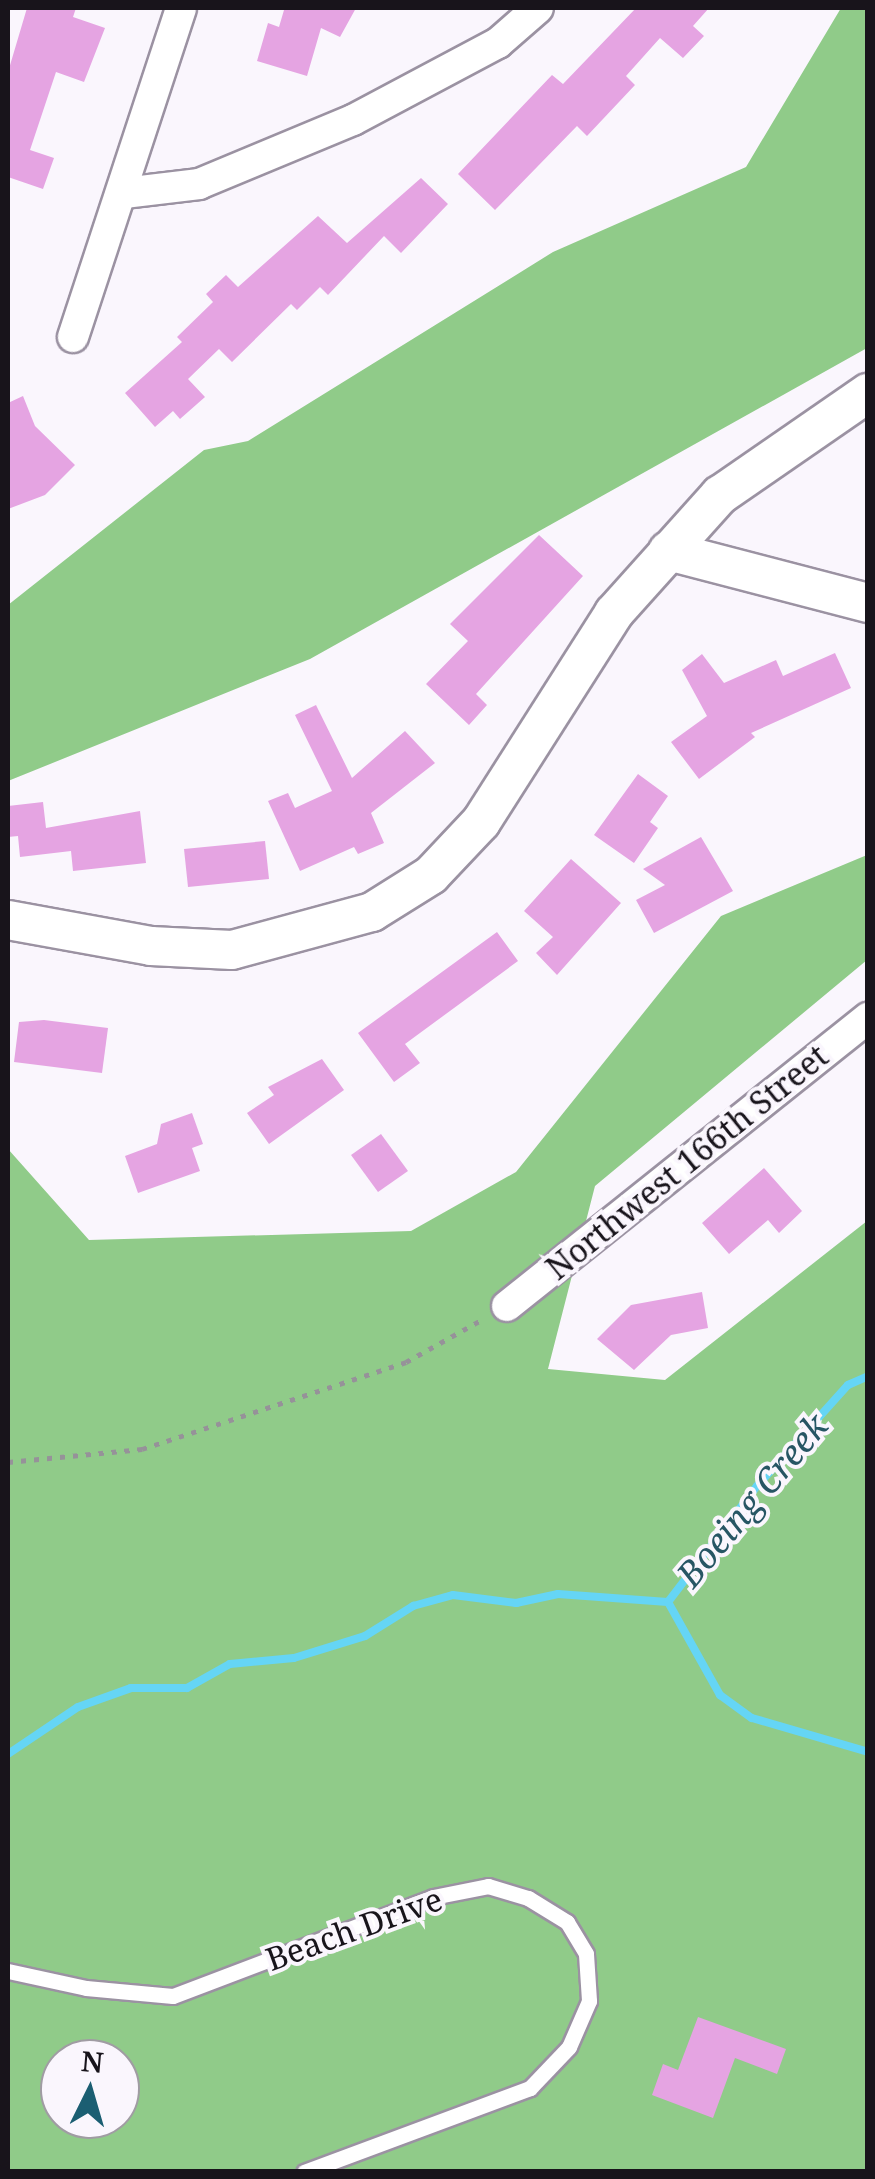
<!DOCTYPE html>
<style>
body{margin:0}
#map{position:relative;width:875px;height:2179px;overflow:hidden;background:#faf6fd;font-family:"Noto Serif",serif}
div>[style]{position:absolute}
.forest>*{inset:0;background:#90cb89}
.stream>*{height:8px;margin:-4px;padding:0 4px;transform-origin:4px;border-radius:4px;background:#65d5f5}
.building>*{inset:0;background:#e5a4e2}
.path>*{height:5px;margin-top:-2.5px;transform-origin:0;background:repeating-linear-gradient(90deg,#969299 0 5px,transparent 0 13px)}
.roads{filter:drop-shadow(2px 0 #9b92a2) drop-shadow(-2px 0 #9b92a2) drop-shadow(0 2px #9b92a2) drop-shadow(0 -2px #9b92a2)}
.service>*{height:15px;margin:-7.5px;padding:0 7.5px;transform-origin:7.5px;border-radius:7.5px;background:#fff}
.minor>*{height:30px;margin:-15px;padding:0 15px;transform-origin:15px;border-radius:15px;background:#fff}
.tertiary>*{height:38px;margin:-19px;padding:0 19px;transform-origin:19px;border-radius:19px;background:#fff}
span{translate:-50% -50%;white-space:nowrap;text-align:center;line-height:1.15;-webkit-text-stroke:8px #faf6fd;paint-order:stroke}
.street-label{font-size:32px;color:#18141b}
.water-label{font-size:35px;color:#275664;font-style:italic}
.frame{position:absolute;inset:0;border:10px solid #18141b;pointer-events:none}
.north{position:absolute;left:40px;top:2039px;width:100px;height:100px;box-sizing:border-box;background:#faf6fd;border:2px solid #a09ca3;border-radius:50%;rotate:5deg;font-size:28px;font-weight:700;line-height:40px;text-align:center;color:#18141b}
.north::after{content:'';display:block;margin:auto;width:35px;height:45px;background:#1b5e72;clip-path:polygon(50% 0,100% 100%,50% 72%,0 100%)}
</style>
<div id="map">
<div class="forest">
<i style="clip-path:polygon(841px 8px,867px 8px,867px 348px,310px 659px,8px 781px,8px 605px,204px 450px,248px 441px,553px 252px,746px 167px)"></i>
<i style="clip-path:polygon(evenodd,867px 855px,867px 960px,595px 1186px,548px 1369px,665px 1380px,867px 1221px,867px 2171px,8px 2171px,8px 1149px,89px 1240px,411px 1231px,516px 1172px,721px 916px,867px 855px,60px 2059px,120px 2059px,120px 2119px,60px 2119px,60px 2059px)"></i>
</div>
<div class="stream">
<i style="left:668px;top:1602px;width:107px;rotate:60.8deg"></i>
<i style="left:720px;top:1695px;width:39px;rotate:36deg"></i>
<i style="left:752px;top:1718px;width:121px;rotate:16.3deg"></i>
<i style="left:8px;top:1754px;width:84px;rotate:-33.9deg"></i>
<i style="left:78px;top:1707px;width:56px;rotate:-19.7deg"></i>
<i style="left:131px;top:1688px;width:56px"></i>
<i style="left:187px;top:1688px;width:49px;rotate:-29.2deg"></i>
<i style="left:230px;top:1664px;width:64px;rotate:-5.4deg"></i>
<i style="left:294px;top:1658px;width:74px;rotate:-17.2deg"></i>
<i style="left:365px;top:1636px;width:57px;rotate:-32deg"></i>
<i style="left:413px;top:1606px;width:41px;rotate:-15.4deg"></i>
<i style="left:453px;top:1595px;width:64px;rotate:7.2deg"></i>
<i style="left:516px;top:1603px;width:43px;rotate:-12.1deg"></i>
<i style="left:558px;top:1594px;width:110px;rotate:4.2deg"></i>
<i style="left:668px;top:1602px;width:146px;rotate:-52.5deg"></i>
<i style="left:757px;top:1486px;width:136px;rotate:-48deg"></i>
<i style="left:848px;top:1385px;width:22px;rotate:-24deg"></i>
</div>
<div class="building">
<i style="clip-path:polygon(27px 8px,76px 8px,73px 17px,105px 28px,84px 82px,56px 72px,30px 150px,54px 158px,43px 189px,8px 177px,8px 72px)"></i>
<i style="clip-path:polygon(278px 8px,356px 8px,340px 37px,321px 28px,307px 76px,257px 61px,268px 23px,279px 27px,284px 10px)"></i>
<i style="clip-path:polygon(636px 8px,709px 8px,693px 26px,704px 36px,683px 58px,660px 38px,626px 76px,635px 85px,587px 136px,577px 126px,495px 210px,458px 174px,552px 75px,563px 84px)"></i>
<i style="clip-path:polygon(421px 178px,448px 204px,401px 253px,384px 236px,328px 295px,320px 287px,297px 310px,291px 304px,232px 362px,219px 349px,188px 379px,205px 397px,180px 419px,173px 411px,155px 427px,125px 393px,182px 342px,177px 337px,213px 302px,206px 294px,226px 275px,238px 287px,318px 216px,347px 243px)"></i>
<i style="clip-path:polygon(23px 396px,35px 426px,75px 465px,45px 495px,8px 509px,8px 403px)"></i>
<i style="clip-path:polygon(539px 535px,583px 576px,476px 694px,487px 705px,469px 725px,426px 684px,468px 641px,450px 624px)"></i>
<i style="clip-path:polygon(835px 653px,851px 688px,751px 733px,755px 737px,699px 779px,671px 742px,707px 716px,682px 670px,702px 654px,724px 683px,776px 660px,783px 676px)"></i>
<i style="clip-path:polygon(316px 705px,352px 778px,405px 731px,435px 763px,371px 813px,384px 843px,358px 854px,354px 847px,300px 871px,268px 801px,288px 793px,295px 808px,332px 791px,295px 715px)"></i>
<i style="clip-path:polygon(638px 774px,668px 796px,650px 822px,658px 828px,634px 863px,594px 835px)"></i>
<i style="clip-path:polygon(43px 802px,46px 828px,140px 811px,146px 863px,73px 871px,71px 851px,20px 857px,18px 836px,8px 837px,8px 806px)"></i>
<i style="clip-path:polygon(701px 837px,733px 891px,654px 933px,636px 900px,665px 885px,643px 869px)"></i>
<i style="clip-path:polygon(265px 841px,269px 879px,188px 887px,184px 849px)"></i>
<i style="clip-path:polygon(571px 859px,621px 903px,557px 975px,536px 953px,553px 937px,524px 911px)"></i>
<i style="clip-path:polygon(497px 932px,518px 961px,405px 1044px,420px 1063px,394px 1082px,358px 1033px)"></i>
<i style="clip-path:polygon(44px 1020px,108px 1028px,102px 1073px,14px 1062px,19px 1022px)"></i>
<i style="clip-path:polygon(322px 1059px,344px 1090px,269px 1144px,247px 1113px,274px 1095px,268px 1087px)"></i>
<i style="clip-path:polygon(192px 1113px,203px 1144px,192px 1148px,200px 1171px,138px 1193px,125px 1156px,157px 1144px,161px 1124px)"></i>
<i style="clip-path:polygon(381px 1134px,408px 1171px,378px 1192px,351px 1155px)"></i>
<i style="clip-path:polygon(764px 1168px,802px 1211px,779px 1233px,768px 1220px,729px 1254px,702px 1223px)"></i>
<i style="clip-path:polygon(702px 1292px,708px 1328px,671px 1335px,634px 1370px,597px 1339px,631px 1305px)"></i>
<i style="clip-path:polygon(698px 2017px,786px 2049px,777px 2074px,735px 2058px,713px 2118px,652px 2095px,663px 2064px,678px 2070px)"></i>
</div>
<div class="path">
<i style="left:8px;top:1462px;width:135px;rotate:-5.5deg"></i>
<i style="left:142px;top:1449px;width:278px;rotate:-18.2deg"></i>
<i style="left:406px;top:1362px;width:88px;rotate:-29.2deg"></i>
</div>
<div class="roads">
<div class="service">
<i style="left:8px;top:1971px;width:80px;rotate:12.3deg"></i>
<i style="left:86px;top:1988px;width:87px;rotate:5.3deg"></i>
<i style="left:173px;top:1996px;width:278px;rotate:-20.8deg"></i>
<i style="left:433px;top:1897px;width:56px;rotate:-11.3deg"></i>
<i style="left:488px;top:1886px;width:42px;rotate:16.7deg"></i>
<i style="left:528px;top:1898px;width:46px;rotate:31.6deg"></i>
<i style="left:567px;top:1922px;width:37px;rotate:59deg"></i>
<i style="left:586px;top:1954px;width:47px;rotate:86.3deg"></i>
<i style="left:589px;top:2001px;width:50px;rotate:113.5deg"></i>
<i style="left:569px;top:2047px;width:57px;rotate:133.6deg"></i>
<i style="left:530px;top:2088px;width:241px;rotate:159.6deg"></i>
</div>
<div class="minor">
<i style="left:124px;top:193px;width:76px;rotate:-6.8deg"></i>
<i style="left:199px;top:184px;width:167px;rotate:-22.6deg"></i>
<i style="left:353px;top:120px;width:164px;rotate:-28deg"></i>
<i style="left:498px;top:43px;width:53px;rotate:-41.2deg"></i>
<i style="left:73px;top:337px;width:346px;rotate:-71.8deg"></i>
<i style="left:507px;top:1306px;width:462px;rotate:-38.6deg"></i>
</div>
<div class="tertiary">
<i style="left:668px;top:551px;width:207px;rotate:14.6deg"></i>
<i style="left:8px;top:920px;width:145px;rotate:10.3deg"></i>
<i style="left:151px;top:946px;width:81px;rotate:2.8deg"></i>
<i style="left:232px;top:950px;width:145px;rotate:-15.2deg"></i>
<i style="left:372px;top:912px;width:70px;rotate:-32.1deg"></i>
<i style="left:431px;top:875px;width:73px;rotate:-46.7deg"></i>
<i style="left:481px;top:822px;width:248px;rotate:-57.5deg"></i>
<i style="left:614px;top:613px;width:159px;rotate:-48.1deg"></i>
<i style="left:720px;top:495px;width:180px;rotate:-34.6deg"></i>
</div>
</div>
<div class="street-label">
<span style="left:687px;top:1162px;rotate:-39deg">Northwest 166th Street</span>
<span style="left:354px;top:1929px;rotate:-20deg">Beach Drive</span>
</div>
<div class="water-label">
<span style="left:752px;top:1500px;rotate:-50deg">Boeing Creek</span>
</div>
<div class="frame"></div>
<div class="north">N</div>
</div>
